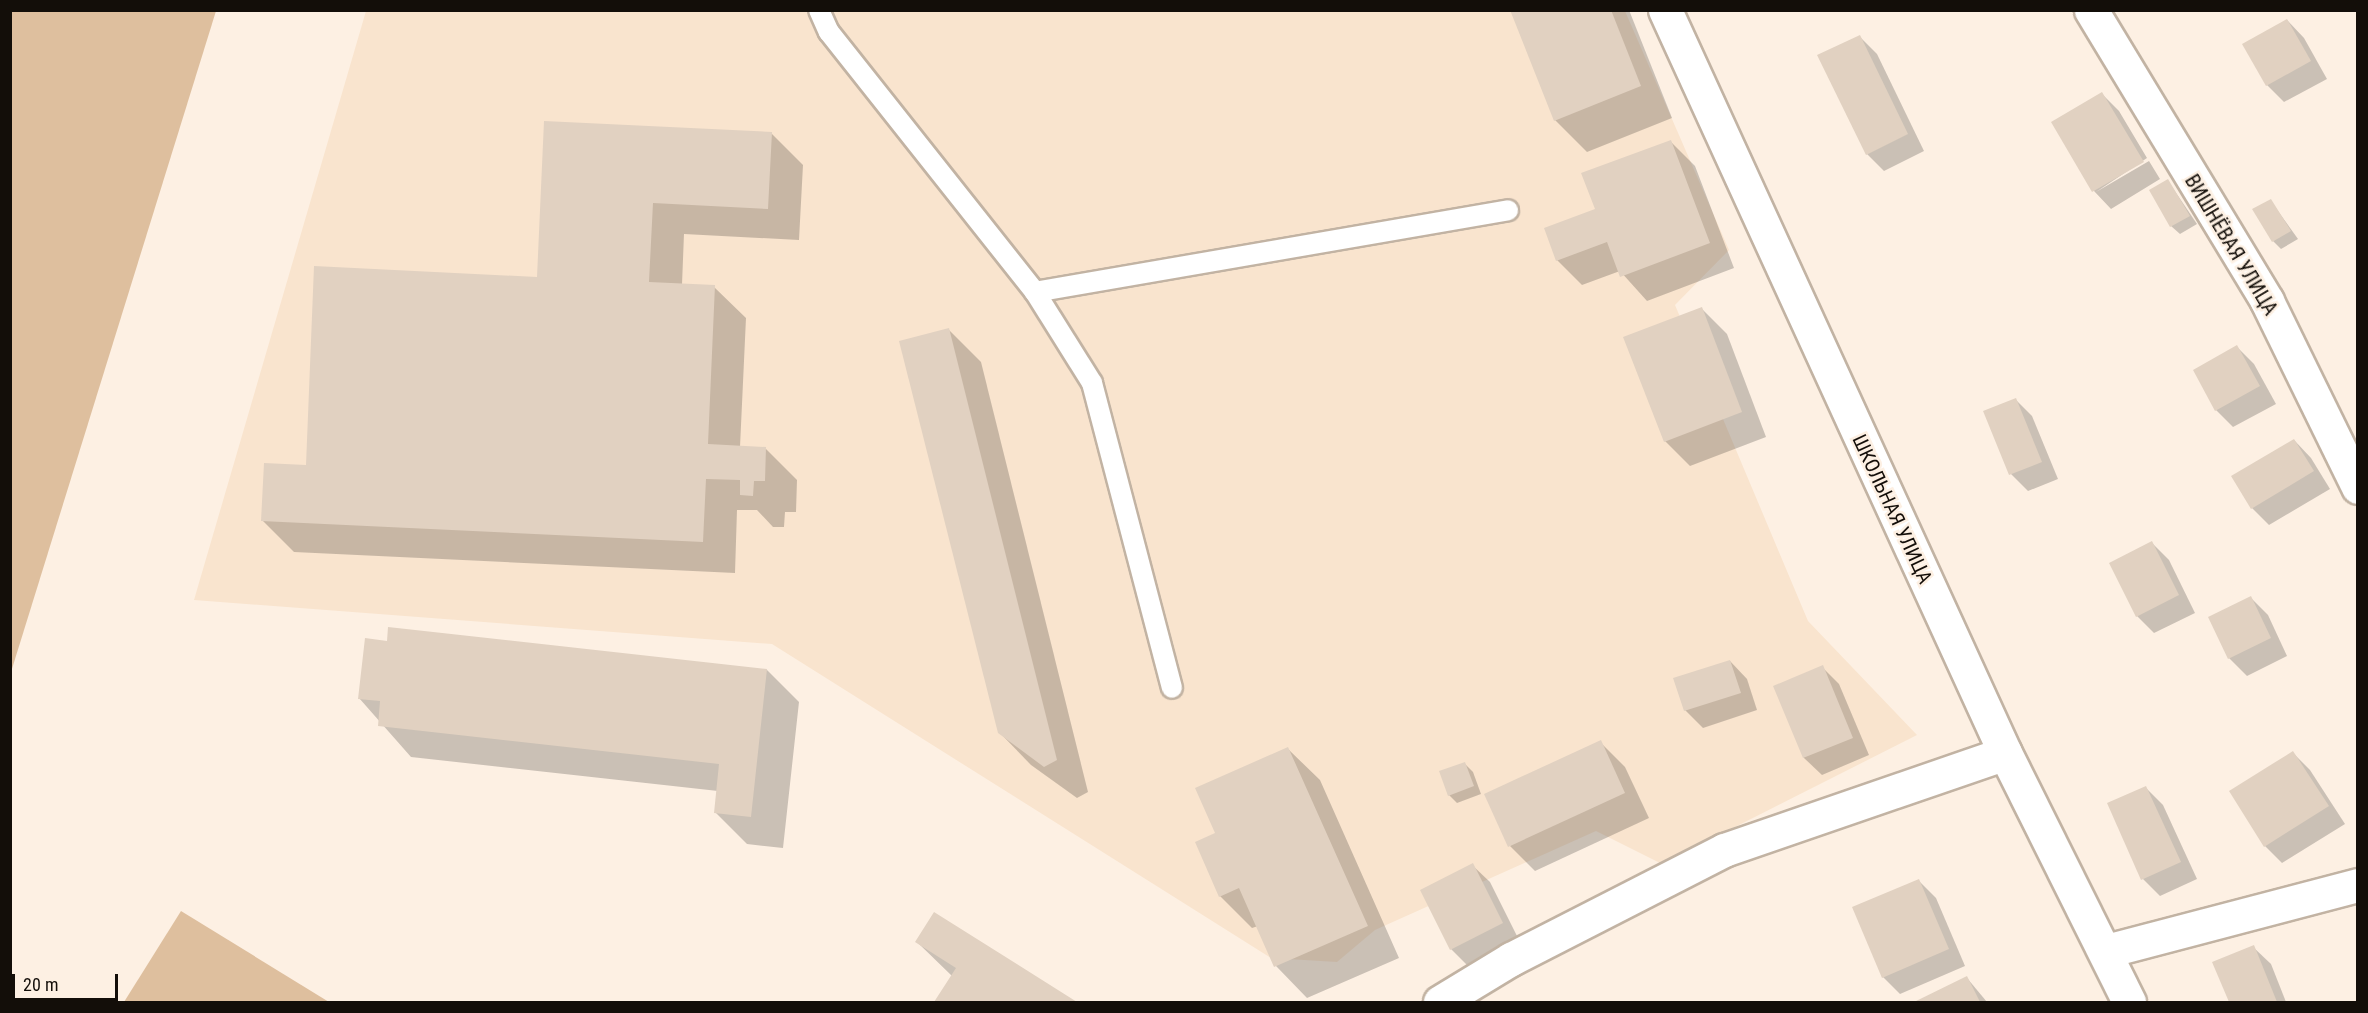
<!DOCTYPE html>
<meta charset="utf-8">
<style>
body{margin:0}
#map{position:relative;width:2368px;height:1013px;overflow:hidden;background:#fdf0e3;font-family:"Roboto Condensed",sans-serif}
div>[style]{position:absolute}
.built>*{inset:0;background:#f9e4ce}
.green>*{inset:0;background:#debf9e}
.shadow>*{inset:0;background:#0003}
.building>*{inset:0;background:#e1d1c1}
.roads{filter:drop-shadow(2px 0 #c2b3a3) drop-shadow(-2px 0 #c2b3a3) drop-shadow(0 2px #c2b3a3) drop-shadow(0 -2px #c2b3a3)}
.service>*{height:20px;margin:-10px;padding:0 10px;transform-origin:10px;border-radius:10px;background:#fff}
.minor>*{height:33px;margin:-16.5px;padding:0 16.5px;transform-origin:16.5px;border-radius:16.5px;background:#fff}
.tertiary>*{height:33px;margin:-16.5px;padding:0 16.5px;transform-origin:16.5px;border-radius:16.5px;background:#fff}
span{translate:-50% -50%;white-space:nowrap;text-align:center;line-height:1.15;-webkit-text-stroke:5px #fdf0e3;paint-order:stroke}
.street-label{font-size:20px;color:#130e09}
.frame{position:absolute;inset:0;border:12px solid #130e09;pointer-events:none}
.scale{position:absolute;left:12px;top:974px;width:106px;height:27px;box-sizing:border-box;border:3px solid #130e09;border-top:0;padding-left:8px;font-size:18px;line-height:21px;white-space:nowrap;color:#130e09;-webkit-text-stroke:4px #fdf0e3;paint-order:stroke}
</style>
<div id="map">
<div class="built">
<i style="clip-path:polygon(366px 11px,1625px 11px,1729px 250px,1675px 305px,1808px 621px,1917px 735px,1662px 864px,1596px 831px,1375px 930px,1337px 962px,1271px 958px,772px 644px,194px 600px)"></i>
</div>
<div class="green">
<i style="clip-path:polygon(11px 10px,216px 11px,11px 672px,10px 11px)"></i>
<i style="clip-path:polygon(181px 911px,329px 1002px,124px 1002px)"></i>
</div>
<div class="shadow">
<i style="clip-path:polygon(1511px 10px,1629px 10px,1672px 118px,1587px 152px,1555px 120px)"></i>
<i style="clip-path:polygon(2287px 20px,2304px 38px,2327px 79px,2284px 102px,2267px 85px)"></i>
<i style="clip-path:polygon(1860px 37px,1877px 54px,1924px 151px,1884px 171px,1867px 154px)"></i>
<i style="clip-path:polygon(2102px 94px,2119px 111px,2147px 158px,2096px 192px,2149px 161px,2160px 179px,2111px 209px,2094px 191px,2053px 123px)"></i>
<i style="clip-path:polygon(545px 123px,771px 133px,803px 165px,799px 240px,684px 234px,682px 285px,714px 287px,746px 318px,740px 447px,766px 449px,797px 480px,796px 512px,785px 512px,784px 527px,773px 527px,757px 510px,737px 510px,735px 573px,294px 552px,263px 521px,307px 466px,538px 278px)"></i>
<i style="clip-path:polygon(1670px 141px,1695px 166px,1734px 268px,1647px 301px,1620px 271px,1582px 285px,1557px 260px,1597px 210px)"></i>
<i style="clip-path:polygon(2168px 181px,2197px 224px,2180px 234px,2171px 226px)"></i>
<i style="clip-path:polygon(2270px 200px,2298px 239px,2281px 249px,2273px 241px)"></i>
<i style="clip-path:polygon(1702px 309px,1727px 334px,1766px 437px,1690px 466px,1665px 441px)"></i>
<i style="clip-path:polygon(949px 330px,981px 362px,1088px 792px,1077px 798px,1031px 765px,999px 732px)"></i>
<i style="clip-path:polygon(2237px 347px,2254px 364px,2276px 404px,2233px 427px,2216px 410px)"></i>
<i style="clip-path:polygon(2015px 399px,2032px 416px,2058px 479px,2028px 491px,2011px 474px)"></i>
<i style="clip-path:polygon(2294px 440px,2311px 458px,2330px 489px,2269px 525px,2252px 508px)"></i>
<i style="clip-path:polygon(2152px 543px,2169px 560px,2195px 613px,2154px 633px,2137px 616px)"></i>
<i style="clip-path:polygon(2251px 598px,2268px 615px,2287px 656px,2247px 676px,2229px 658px,2210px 618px)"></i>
<i style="clip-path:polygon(1730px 661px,1747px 679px,1757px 710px,1703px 728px,1685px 710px)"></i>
<i style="clip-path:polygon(1822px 667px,1839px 684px,1869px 755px,1822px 775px,1804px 758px,1775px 687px)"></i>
<i style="clip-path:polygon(767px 670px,799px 702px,783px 848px,747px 844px,715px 812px,718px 791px,411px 757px,359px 698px)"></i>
<i style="clip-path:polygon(1600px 742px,1625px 767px,1649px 818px,1535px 871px,1510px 846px)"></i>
<i style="clip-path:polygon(1288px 749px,1320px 780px,1399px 958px,1307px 998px,1276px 966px,1258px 926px,1252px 928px,1220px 896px,1197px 843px,1217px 834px)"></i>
<i style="clip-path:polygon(2293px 753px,2310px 770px,2345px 824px,2282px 863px,2265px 846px)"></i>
<i style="clip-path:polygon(1464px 763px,1473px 772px,1481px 794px,1457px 803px,1449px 795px)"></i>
<i style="clip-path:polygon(2146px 788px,2163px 805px,2197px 879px,2160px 896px,2143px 879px)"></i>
<i style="clip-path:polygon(1472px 865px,1490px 882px,1519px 940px,1468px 966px,1451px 949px)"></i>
<i style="clip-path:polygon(1919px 881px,1936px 898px,1965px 966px,1900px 994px,1883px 977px)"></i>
<i style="clip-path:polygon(934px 914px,1074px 1002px,936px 1002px,952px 976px,917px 942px)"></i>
<i style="clip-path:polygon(2253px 947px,2271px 964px,2286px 1002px,2230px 1002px,2214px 963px)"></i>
<i style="clip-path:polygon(1967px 978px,1987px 1002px,1917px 1002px)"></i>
</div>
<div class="building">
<i style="clip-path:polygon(1510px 10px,1611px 10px,1641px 86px,1554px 121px)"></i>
<i style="clip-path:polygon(2287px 19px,2311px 61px,2266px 86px,2242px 44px)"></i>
<i style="clip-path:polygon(1860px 35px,1908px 134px,1866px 155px,1817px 55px)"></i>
<i style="clip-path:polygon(2102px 92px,2144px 162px,2092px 192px,2051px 122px)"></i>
<i style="clip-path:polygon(544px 121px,772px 132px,768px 209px,653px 203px,649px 282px,715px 285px,708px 444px,766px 447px,765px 481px,754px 481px,753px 496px,740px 495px,740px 480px,706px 479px,703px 542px,261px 521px,264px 463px,306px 465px,314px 266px,537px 277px)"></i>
<i style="clip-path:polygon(1671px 140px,1710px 243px,1620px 277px,1607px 242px,1556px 261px,1544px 228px,1595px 209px,1581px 173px)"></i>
<i style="clip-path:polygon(2168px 179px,2190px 216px,2170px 227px,2149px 190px)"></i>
<i style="clip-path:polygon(2271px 199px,2291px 231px,2272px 242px,2252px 209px)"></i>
<i style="clip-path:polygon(1702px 307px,1742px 412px,1664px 442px,1623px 337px)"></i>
<i style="clip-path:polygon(949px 328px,1057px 760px,1044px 767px,998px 733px,899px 341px)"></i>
<i style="clip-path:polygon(2237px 345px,2260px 386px,2215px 411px,2193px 370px)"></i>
<i style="clip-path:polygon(2016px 398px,2042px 462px,2009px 475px,1983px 411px)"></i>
<i style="clip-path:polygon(2294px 439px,2314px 471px,2251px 509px,2231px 476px)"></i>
<i style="clip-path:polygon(2152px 541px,2179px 595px,2136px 617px,2109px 563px)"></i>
<i style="clip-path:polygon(2251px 596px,2271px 638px,2228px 659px,2208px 617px)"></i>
<i style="clip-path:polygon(388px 627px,767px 669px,751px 817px,714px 813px,719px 764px,378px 726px,380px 701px,358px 699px,365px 638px,387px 641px)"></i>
<i style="clip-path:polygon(1730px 660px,1741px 693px,1684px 711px,1673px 678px)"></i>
<i style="clip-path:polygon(1823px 665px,1853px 738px,1803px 758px,1773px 686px)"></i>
<i style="clip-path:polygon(1601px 740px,1625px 793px,1508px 847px,1484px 794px)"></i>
<i style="clip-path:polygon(1288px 747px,1368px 926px,1274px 967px,1239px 888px,1219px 897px,1195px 842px,1215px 833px,1195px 788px)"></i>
<i style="clip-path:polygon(2293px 751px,2329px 806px,2264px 847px,2229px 791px)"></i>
<i style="clip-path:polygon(1465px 762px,1474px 786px,1448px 796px,1439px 771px)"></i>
<i style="clip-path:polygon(2146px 786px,2181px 862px,2141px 880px,2107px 803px)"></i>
<i style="clip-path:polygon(1473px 863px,1503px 923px,1450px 950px,1420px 890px)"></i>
<i style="clip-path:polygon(1919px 879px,1949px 949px,1882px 978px,1852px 907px)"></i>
<i style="clip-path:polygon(934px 912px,1077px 1002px,934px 1002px,956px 968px,915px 942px)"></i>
<i style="clip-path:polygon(2254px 945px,2277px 1002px,2229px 1002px,2212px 962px)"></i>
<i style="clip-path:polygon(1967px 976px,1980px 1002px,1914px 1002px)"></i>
</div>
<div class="roads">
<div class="service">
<i style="left:819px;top:10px;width:24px;rotate:66deg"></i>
<i style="left:829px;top:32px;width:332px;rotate:51.6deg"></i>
<i style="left:1035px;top:292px;width:107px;rotate:57.9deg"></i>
<i style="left:1092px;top:383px;width:315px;rotate:75.3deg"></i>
<i style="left:1035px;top:292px;width:480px;rotate:-9.8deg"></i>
</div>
<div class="minor">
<i style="left:2091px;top:10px;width:340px;rotate:58.8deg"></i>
<i style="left:2267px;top:301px;width:207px;rotate:63.9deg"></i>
<i style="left:2106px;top:951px;width:260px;rotate:-14.7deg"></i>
<i style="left:1440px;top:1002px;width:83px;rotate:-31.2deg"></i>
<i style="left:1511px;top:959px;width:239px;rotate:-27.1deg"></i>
<i style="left:1724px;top:850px;width:297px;rotate:-19deg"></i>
</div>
<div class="tertiary">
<i style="left:1665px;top:10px;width:817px;rotate:65.41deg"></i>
<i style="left:2005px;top:753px;width:278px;rotate:63.5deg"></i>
</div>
</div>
<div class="street-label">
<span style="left:2231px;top:245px;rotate:59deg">ВИШНЁВАЯ УЛИЦА</span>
<span style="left:1892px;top:509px;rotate:65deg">ШКОЛЬНАЯ УЛИЦА</span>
</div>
<div class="frame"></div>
<div class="scale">20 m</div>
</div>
